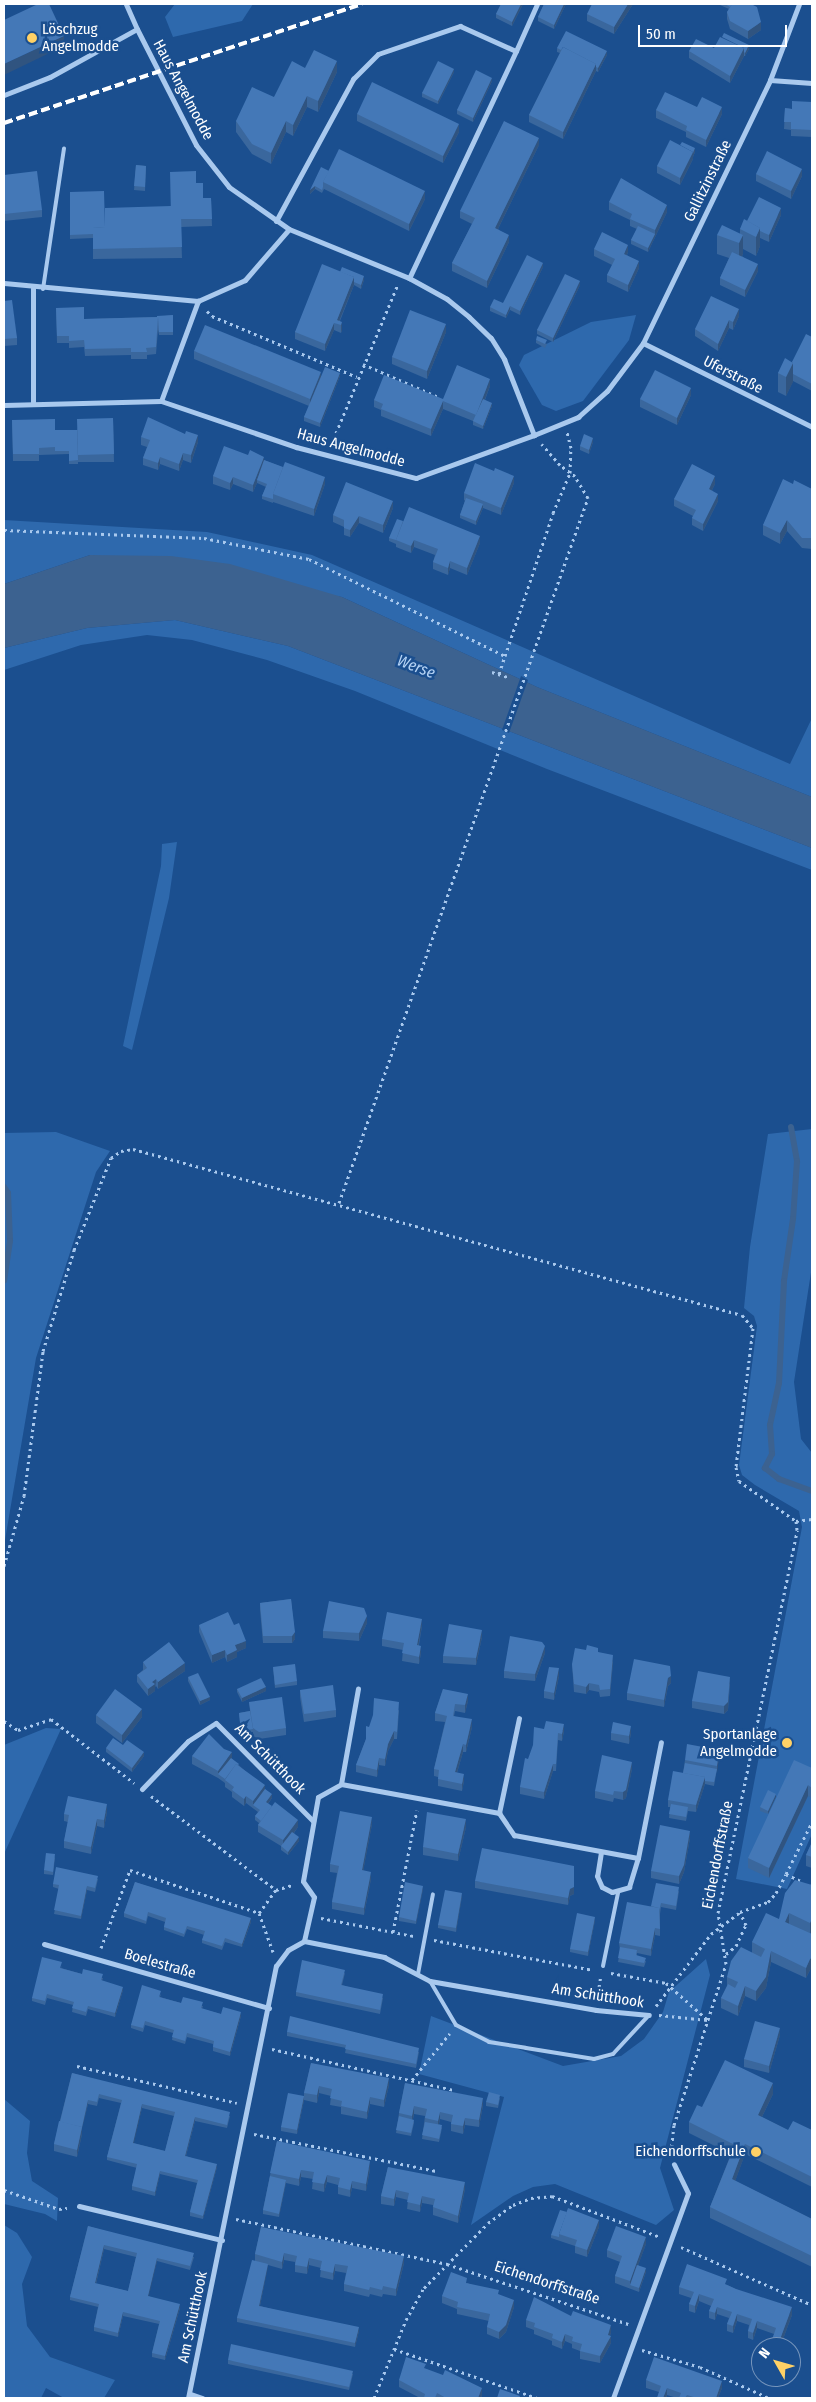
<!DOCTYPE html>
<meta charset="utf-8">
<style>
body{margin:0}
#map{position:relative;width:816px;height:2402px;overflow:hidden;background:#1b4f8f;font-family:"Fira Sans Condensed",sans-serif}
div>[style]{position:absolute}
.green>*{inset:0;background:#2e69ad}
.water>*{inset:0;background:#3c6290}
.pier>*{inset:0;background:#1b4f8f}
.stream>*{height:6px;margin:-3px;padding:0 3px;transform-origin:3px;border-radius:3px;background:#3c6290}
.path>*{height:3px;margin-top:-1.5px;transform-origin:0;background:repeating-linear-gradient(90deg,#a9c9ee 0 2.5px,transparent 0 6.5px)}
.service>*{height:4px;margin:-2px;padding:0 2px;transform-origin:2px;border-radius:2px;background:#a9c9ee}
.minor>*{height:5px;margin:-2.5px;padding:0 2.5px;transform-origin:2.5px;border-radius:2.5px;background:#a9c9ee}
.rail>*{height:4px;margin-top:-2px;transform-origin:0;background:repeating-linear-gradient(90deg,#fff 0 9px,transparent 0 13px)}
.wall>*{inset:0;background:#3a679d}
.shaded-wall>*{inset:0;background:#305480}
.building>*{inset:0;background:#4478b7}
.dots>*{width:14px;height:14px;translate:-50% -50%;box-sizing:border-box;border:2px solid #1b4f8f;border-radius:50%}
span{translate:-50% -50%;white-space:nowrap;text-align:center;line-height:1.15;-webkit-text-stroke:5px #1b4f8f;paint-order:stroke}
.poi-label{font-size:15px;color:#fff}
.left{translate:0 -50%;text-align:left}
.right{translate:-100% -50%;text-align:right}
.street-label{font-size:15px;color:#fff}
.water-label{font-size:16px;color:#b5d3f5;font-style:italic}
.frame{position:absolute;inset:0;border:5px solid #fff;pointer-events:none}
.north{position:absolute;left:751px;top:2337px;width:50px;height:50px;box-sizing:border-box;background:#1b4f8f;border:1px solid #7695bc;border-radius:50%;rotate:308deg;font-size:14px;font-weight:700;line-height:20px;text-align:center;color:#fff}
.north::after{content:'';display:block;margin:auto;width:18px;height:22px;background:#ffd166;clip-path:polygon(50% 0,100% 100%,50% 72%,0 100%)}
.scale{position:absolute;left:638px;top:25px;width:149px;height:22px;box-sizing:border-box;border:2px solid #fff;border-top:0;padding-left:6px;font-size:15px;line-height:18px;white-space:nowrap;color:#fff;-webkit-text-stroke:4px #1b4f8f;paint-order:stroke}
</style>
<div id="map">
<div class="green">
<i style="clip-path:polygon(175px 4px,253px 4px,242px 21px,173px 37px,165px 17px)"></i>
<i style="clip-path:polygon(636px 315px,629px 340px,583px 401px,556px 411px,542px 405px,519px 365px,524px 355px,591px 322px)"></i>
<i style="clip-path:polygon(4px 520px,207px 532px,312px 555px,790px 764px,812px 718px,812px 797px,537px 687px,342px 597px,90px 555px,4px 584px)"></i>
<i style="clip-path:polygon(175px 620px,288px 646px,812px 848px,812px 870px,547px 769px,355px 691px,267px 660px,192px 640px,147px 635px,81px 645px,4px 670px,4px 648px,87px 628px)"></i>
<i style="clip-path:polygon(177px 842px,169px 898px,132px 1050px,123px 1046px,161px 866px,162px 844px)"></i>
<i style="clip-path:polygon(812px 1129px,812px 1266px,794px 1382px,801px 1439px,812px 1453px,812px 1834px,787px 1889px,736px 1879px,802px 1527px,799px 1511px,755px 1485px,742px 1475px,739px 1465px,757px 1326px,754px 1316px,744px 1308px,750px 1247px,768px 1134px)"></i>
<i style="clip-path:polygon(56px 1132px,110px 1151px,96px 1172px,36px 1358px,4px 1546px,4px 1133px)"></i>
<i style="clip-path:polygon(46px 1728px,61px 1729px,4px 1854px,4px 1745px)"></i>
<i style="clip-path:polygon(706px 1959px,710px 1975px,660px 2168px,674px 2210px,656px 2225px,555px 2184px,533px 2187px,513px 2196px,471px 2225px,504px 2097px,419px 2074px,431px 2016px,563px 2066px,621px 2056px,644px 2039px,663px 2012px,669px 1992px)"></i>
<i style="clip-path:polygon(4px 2099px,30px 2121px,27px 2153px,32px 2181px,58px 2198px,57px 2221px,45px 2214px,4px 2204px)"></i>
<i style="clip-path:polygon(4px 2225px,17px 2233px,32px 2257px,22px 2284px,27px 2326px,50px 2357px,115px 2380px,104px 2398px,64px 2398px,46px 2388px,41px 2398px,4px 2398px)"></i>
</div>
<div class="water">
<i style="clip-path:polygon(90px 555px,171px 556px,230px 564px,342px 597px,537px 687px,812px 797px,812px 848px,288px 646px,175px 620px,87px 628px,4px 648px,4px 584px)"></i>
</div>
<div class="pier">
<i style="clip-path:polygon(521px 676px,528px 680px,509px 733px,502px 730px)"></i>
</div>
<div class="stream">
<i style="left:791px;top:1127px;width:35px;rotate:80deg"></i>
<i style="left:797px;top:1161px;width:58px;rotate:93.9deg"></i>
<i style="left:793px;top:1219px;width:63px;rotate:98.3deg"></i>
<i style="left:784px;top:1281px;width:102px;rotate:92.8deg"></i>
<i style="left:779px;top:1383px;width:43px;rotate:102.1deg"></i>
<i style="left:770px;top:1425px;width:29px;rotate:86deg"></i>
<i style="left:772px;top:1454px;width:16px;rotate:117deg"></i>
<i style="left:765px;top:1468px;width:18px;rotate:38deg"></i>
<i style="left:779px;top:1479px;width:35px;rotate:20deg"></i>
<i style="left:4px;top:1187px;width:7px;rotate:56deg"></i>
<i style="left:8px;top:1193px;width:48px;rotate:87.6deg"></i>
<i style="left:10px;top:1241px;width:40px;rotate:98.5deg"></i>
</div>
<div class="path">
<i style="left:207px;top:311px;width:7px;rotate:45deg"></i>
<i style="left:212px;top:316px;width:157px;rotate:22.8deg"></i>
<i style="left:363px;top:364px;width:82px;rotate:23.7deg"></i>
<i style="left:331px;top:445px;width:174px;rotate:-67.4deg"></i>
<i style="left:4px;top:530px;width:200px;rotate:2.3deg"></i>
<i style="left:204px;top:538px;width:107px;rotate:11.3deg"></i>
<i style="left:309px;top:559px;width:219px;rotate:26.3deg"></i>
<i style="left:505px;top:656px;width:151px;rotate:-71.4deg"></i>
<i style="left:553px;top:513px;width:43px;rotate:-67deg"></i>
<i style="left:570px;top:473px;width:25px;rotate:-88deg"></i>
<i style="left:571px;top:448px;width:16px;rotate:-104deg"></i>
<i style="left:492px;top:672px;width:16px;rotate:18deg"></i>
<i style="left:499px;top:674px;width:19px;rotate:-72deg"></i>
<i style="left:339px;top:1203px;width:748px;rotate:-70.55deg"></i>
<i style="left:588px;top:498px;width:26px;rotate:-121deg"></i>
<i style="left:575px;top:476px;width:19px;rotate:-144deg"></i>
<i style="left:560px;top:465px;width:28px;rotate:-131deg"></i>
<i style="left:4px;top:1566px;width:73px;rotate:-74.1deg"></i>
<i style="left:24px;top:1496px;width:146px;rotate:-82.5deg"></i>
<i style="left:43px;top:1351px;width:106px;rotate:-72.9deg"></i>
<i style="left:74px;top:1250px;width:99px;rotate:-68.1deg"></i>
<i style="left:111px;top:1158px;width:12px;rotate:-35deg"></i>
<i style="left:121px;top:1151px;width:12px;rotate:-9deg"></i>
<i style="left:133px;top:1149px;width:631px;rotate:15.25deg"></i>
<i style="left:742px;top:1315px;width:17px;rotate:50deg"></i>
<i style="left:753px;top:1328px;width:140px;rotate:97deg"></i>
<i style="left:736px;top:1467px;width:14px;rotate:78deg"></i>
<i style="left:739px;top:1481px;width:70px;rotate:35.1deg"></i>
<i style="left:796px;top:1521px;width:16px;rotate:-7deg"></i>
<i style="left:4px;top:1721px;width:17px;rotate:33deg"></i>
<i style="left:18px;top:1730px;width:35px;rotate:-18deg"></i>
<i style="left:51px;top:1719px;width:105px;rotate:37.6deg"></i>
<i style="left:151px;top:1796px;width:156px;rotate:36.9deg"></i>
<i style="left:276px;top:1890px;width:17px;rotate:-17deg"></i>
<i style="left:786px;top:1874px;width:58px;rotate:-63.4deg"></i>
<i style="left:321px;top:1918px;width:95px;rotate:11deg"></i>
<i style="left:393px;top:1932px;width:124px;rotate:-78.9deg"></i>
<i style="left:434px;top:1940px;width:162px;rotate:10.7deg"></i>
<i style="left:101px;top:1948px;width:83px;rotate:-69.6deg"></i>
<i style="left:130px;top:1870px;width:136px;rotate:18.4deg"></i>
<i style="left:273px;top:1952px;width:41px;rotate:-109.7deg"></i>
<i style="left:259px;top:1913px;width:29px;rotate:-54deg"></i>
<i style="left:726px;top:1954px;width:13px;rotate:-39deg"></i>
<i style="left:736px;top:1946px;width:23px;rotate:-65deg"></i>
<i style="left:746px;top:1925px;width:14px;rotate:-115deg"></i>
<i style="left:611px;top:1973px;width:56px;rotate:10.3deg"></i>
<i style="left:666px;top:1983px;width:56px;rotate:41.4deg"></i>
<i style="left:597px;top:2000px;width:24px;rotate:-81deg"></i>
<i style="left:656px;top:2006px;width:91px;rotate:-52.6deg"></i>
<i style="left:711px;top:1934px;width:36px;rotate:-37deg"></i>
<i style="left:740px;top:1912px;width:30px;rotate:-20deg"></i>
<i style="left:768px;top:1902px;width:12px;rotate:-48deg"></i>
<i style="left:776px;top:1893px;width:21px;rotate:-62deg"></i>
<i style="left:786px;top:1874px;width:19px;rotate:25deg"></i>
<i style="left:659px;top:2015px;width:49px;rotate:5.8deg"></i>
<i style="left:272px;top:2049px;width:187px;rotate:12.7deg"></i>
<i style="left:77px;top:2066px;width:164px;rotate:13deg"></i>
<i style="left:412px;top:2080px;width:60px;rotate:-51deg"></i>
<i style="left:254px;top:2134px;width:186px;rotate:11.5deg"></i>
<i style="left:671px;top:2153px;width:28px;rotate:-84deg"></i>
<i style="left:674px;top:2125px;width:169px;rotate:-72.1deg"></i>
<i style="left:726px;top:1964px;width:52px;rotate:-98.9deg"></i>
<i style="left:718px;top:1913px;width:391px;rotate:-78.3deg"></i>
<i style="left:797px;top:1530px;width:9px;rotate:-96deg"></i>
<i style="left:4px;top:2190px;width:58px;rotate:19.1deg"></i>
<i style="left:59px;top:2209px;width:8px;rotate:-7deg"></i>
<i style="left:236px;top:2219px;width:216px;rotate:12deg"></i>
<i style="left:447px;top:2264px;width:191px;rotate:18.3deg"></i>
<i style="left:681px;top:2247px;width:143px;rotate:23.9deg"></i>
<i style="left:394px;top:2349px;width:151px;rotate:18.9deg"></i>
<i style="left:642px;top:2350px;width:60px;rotate:16.3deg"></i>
<i style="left:700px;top:2367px;width:76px;rotate:24.2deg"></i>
<i style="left:374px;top:2398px;width:84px;rotate:-67.7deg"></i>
<i style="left:406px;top:2320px;width:37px;rotate:-61deg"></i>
<i style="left:424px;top:2288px;width:91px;rotate:-45.4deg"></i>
<i style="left:488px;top:2223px;width:31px;rotate:-36deg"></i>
<i style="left:513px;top:2205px;width:19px;rotate:-21deg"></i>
<i style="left:531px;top:2198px;width:21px;rotate:-5deg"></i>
<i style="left:552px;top:2196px;width:116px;rotate:20.8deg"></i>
</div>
<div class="service">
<i style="left:43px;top:289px;width:142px;rotate:-81.5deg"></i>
<i style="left:603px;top:1966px;width:75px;rotate:-78.4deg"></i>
<i style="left:418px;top:1974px;width:81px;rotate:-79.4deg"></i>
<i style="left:430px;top:1981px;width:51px;rotate:59.4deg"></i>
<i style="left:456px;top:2025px;width:37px;rotate:27deg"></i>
<i style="left:489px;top:2042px;width:37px;rotate:9deg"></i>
<i style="left:526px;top:2048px;width:69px;rotate:9.2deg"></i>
<i style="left:594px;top:2059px;width:20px;rotate:-15deg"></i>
<i style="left:613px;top:2054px;width:53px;rotate:-47.3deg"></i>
</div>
<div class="minor">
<i style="left:137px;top:29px;width:130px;rotate:63deg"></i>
<i style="left:196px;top:145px;width:53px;rotate:51.8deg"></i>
<i style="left:229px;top:187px;width:73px;rotate:35deg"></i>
<i style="left:289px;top:229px;width:130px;rotate:22.2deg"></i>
<i style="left:409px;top:278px;width:43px;rotate:28.9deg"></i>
<i style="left:447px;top:299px;width:28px;rotate:39deg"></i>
<i style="left:469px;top:317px;width:30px;rotate:44deg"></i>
<i style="left:491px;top:338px;width:25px;rotate:58deg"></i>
<i style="left:504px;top:359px;width:82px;rotate:68.5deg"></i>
<i style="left:534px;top:435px;width:48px;rotate:-22.2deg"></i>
<i style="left:578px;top:417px;width:39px;rotate:-42deg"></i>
<i style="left:607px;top:391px;width:60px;rotate:-53.1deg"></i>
<i style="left:643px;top:343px;width:292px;rotate:-64.2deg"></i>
<i style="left:770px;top:80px;width:81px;rotate:-69.1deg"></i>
<i style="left:516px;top:51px;width:51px;rotate:-65.9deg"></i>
<i style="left:770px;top:80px;width:42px;rotate:4.1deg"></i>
<i style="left:4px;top:95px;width:49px;rotate:-21.4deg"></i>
<i style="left:50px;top:77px;width:99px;rotate:-28.9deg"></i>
<i style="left:137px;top:29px;width:27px;rotate:-114deg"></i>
<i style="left:276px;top:221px;width:162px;rotate:-61.5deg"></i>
<i style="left:353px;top:79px;width:35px;rotate:-45deg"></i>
<i style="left:378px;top:54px;width:87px;rotate:-18.9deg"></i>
<i style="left:460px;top:26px;width:61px;rotate:24.1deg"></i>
<i style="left:516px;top:51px;width:251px;rotate:115.2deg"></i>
<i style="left:4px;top:283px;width:195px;rotate:5.3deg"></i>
<i style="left:198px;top:301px;width:51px;rotate:-24.1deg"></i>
<i style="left:245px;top:280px;width:67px;rotate:-49.2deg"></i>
<i style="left:33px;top:288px;width:116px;rotate:90deg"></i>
<i style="left:643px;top:343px;width:189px;rotate:26.4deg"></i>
<i style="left:161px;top:401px;width:107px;rotate:-69.7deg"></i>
<i style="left:4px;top:405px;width:157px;rotate:-1.5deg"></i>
<i style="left:161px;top:401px;width:143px;rotate:18.8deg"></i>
<i style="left:296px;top:447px;width:124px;rotate:14.5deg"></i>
<i style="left:416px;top:478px;width:126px;rotate:-20deg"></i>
<i style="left:341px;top:1784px;width:97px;rotate:-79.9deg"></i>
<i style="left:142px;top:1789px;width:66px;rotate:-46.2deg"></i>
<i style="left:188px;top:1741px;width:33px;rotate:-33deg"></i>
<i style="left:216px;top:1723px;width:138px;rotate:45.3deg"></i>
<i style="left:499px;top:1813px;width:97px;rotate:-78.1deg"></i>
<i style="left:601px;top:1852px;width:24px;rotate:99deg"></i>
<i style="left:597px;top:1876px;width:12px;rotate:66deg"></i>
<i style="left:602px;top:1887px;width:11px;rotate:27deg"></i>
<i style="left:612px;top:1892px;width:18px;rotate:-16deg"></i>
<i style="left:629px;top:1887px;width:30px;rotate:-73deg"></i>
<i style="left:304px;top:1941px;width:45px;rotate:-77.2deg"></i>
<i style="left:314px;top:1897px;width:19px;rotate:-125deg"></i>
<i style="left:303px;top:1881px;width:85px;rotate:-79.9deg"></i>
<i style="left:318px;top:1797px;width:26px;rotate:-29deg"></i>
<i style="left:341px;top:1784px;width:161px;rotate:10.4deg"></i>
<i style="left:499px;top:1813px;width:27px;rotate:56deg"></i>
<i style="left:514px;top:1835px;width:126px;rotate:10.5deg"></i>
<i style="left:638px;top:1858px;width:118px;rotate:-78.8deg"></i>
<i style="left:44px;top:1944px;width:234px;rotate:15.9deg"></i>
<i style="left:79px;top:2206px;width:147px;rotate:13.4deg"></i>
<i style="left:190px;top:2394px;width:13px;rotate:18deg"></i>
<i style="left:188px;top:2398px;width:441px;rotate:-78.5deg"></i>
<i style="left:276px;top:1966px;width:20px;rotate:-53deg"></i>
<i style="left:288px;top:1950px;width:18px;rotate:-29deg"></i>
<i style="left:304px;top:1941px;width:82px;rotate:11.3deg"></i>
<i style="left:384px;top:1957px;width:52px;rotate:27.6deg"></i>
<i style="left:430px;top:1981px;width:169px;rotate:9.9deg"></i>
<i style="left:596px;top:2010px;width:53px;rotate:5.4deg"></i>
<i style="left:613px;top:2398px;width:218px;rotate:-69.9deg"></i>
<i style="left:688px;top:2193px;width:32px;rotate:-116deg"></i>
</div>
<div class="rail">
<i style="left:4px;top:123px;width:377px;rotate:-18.4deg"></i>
</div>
<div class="wall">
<i style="clip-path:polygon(501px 4px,523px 4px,512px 26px,496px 18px,496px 14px)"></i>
<i style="clip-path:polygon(544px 4px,566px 4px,554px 29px,538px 21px,538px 17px)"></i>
<i style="clip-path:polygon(633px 4px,614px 34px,587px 21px,587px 14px)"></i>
<i style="clip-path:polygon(720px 4px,751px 4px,761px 30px,748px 39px,730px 29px,727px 19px,727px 12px,729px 9px,720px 5px)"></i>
<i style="clip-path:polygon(557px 48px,607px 55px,598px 72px,596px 71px,563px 139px,529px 122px,529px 115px,560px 53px,557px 52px)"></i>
<i style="clip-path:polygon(714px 48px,749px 49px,745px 56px,744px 56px,730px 83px,689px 58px,689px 51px)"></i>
<i style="clip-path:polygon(305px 68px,337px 72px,318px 112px,307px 107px,293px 136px,286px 132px,271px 164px,252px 154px,236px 132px,236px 121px,274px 97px)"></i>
<i style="clip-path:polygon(454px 72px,438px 104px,422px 97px,422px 93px)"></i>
<i style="clip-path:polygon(492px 81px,473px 122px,457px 114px,457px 110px)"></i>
<i style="clip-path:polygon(812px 102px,812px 137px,791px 136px,791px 130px,784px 129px,785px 108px,792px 109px)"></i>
<i style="clip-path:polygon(697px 107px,722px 114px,706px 147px,686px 137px,686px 132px,656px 118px,656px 110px)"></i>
<i style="clip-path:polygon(357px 114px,459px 132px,443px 163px,357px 121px)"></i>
<i style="clip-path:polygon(539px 145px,498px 229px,509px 242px,487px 288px,452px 271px,452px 263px,472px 224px,460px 218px,460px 211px)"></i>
<i style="clip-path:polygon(695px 152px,693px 157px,693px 159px,680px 185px,657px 173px,657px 166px)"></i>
<i style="clip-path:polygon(136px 165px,146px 166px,145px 191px,134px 190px)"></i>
<i style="clip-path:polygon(329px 171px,425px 199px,409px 231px,324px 189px,322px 193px,315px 189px,310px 194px,310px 190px)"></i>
<i style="clip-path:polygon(756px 174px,802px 176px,791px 199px,756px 181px)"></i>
<i style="clip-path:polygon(4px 175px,42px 210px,42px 217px,4px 221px)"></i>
<i style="clip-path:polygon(196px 183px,203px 198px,211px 198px,212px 226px,181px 227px,182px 258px,93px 259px,93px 238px,70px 239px,70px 192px,105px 227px,171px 206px)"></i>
<i style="clip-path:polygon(609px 202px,667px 212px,648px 252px,631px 244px,631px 240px,637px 229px,630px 226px,630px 220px,609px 210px)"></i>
<i style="clip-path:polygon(781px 215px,769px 242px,760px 238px,760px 246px,756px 256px,743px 249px,743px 254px,742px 256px,758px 271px,745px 297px,720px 285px,720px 278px,729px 258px,717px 254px,717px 235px,740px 234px,740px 229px,747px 221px)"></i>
<i style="clip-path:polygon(594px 249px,628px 252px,627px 255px,639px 268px,628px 292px,607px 282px,607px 275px,612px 265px,594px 256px)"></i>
<i style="clip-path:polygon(543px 267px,520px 315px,510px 310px,506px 318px,490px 311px,490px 307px,503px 303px)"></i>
<i style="clip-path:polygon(340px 272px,364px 280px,361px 289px,354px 285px,340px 321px,342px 330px,341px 333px,334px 330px,325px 351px,295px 339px,295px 332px)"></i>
<i style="clip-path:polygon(580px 285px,553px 342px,537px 334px,537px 330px)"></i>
<i style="clip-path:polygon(4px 301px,17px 338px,17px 345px,4px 346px)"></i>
<i style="clip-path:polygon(56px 308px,84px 319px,157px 317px,173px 315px,173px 335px,159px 335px,158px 330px,156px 354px,147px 355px,147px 359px,131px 359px,131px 355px,85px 356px,84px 347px,69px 348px,69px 343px,57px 343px)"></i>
<i style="clip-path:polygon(739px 316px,733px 330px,729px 328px,718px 351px,695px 336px,695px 329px)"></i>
<i style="clip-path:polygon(446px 332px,427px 379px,392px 364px,392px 357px)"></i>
<i style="clip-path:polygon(812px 337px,812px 391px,793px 381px,786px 396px,778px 392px,778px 373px,792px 362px)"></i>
<i style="clip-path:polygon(536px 340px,547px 344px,545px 348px,536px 343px)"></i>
<i style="clip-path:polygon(194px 351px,321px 376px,340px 376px,320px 427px,304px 421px,304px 417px,309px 406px,194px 359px)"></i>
<i style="clip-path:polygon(490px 386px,485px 400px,492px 406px,483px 429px,473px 425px,473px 421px,443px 409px,431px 436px,381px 416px,381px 410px,374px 407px,374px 400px,443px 399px)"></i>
<i style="clip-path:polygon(691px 395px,677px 425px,640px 407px,640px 399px)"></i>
<i style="clip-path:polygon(113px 418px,114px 462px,78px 462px,78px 464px,69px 464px,69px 454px,39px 455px,39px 461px,13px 461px,12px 420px,55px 434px,77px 430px)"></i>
<i style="clip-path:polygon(141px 437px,198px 442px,191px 463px,183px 460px,179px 471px,160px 464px,158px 470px,143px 465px,143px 458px,147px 447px,141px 445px)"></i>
<i style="clip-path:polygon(593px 442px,589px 454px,580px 450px,580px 446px)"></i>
<i style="clip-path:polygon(248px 455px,264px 460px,325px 484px,314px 516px,273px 502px,273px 503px,262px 499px,262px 496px,266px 487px,257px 483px,253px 492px,233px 484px,230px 490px,213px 484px,213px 476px)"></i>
<i style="clip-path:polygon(514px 483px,501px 515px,483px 508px,476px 525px,460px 518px,460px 515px,465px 501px,464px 500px,464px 493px)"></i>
<i style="clip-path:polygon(715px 484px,712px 490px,718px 501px,703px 531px,692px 525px,692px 518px,693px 516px,674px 506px,674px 499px)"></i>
<i style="clip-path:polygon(793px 484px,812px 489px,812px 487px,812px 549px,802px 548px,787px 531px,780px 544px,763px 535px,763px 525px)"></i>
<i style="clip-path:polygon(393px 508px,383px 533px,359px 523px,350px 537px,344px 535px,344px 527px,333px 522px,333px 515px)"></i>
<i style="clip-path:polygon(403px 521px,480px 543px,467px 575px,450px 568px,448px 575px,433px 569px,433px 562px,435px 555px,414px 547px,411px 553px,396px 547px,396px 544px,389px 541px,389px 538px)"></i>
<i style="clip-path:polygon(291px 1599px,295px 1639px,292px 1643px,263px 1643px,260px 1610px,260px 1603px)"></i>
<i style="clip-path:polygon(367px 1623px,359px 1641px,323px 1638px,323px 1631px)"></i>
<i style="clip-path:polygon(199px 1625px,234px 1625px,246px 1648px,237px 1652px,237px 1657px,227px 1662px,225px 1657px,212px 1663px,199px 1632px)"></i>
<i style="clip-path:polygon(422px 1626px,419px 1645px,421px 1653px,419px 1664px,402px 1661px,403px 1650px,382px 1646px,382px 1639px)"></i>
<i style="clip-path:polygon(482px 1637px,476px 1665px,443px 1663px,443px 1656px)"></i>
<i style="clip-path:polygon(598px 1652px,613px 1662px,610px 1696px,600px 1697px,599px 1692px,589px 1690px,586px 1694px,574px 1692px,572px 1664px)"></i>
<i style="clip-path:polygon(545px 1653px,535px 1681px,504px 1678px,504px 1671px)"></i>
<i style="clip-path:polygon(143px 1662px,185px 1671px,158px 1689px,156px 1686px,155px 1687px,155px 1691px,148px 1696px,137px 1682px,137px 1675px,143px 1670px)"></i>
<i style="clip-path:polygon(273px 1667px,297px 1681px,297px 1685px,275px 1688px)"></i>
<i style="clip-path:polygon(559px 1676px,554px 1700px,544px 1698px,544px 1691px)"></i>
<i style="clip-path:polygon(188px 1677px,210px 1700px,200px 1705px,188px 1681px)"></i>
<i style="clip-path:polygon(671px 1683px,668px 1686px,664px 1707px,627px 1700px,627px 1693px)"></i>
<i style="clip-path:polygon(730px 1684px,728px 1710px,724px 1714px,692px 1708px,692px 1701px)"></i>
<i style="clip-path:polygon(237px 1689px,266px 1691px,242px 1702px,237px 1692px)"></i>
<i style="clip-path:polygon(443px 1689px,468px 1701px,465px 1713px,455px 1711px,454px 1716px,472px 1727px,466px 1752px,463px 1752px,457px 1773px,464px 1781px,462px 1791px,438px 1786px,438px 1777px,434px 1776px,434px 1769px,445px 1722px,435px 1721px,435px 1713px)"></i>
<i style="clip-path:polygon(300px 1690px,336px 1710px,336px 1717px,304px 1722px,300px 1697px)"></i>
<i style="clip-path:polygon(249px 1702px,286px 1728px,286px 1735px,259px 1739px,253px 1736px,253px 1732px,241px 1734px,239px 1713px,250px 1711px)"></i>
<i style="clip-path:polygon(399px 1710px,397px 1739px,394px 1739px,388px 1751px,385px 1766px,379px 1765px,377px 1777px,356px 1772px,356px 1765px,366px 1739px,369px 1727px)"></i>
<i style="clip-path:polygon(96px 1715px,142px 1717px,122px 1743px,96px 1723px)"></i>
<i style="clip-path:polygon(544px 1729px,564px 1731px,562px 1741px,558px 1740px,556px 1771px,553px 1771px,544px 1799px,520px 1794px,520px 1787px)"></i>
<i style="clip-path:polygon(611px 1733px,631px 1733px,629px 1744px,611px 1740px)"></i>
<i style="clip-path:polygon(123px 1745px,144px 1756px,132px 1772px,106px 1752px,106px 1748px)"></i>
<i style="clip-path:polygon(192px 1756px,232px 1759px,265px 1789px,272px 1798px,268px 1804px,298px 1827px,294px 1833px,299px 1841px,288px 1855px,281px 1850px,281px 1846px,258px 1832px,258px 1825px,259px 1823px,255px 1820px,255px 1816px,258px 1812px,246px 1803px,244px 1806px,232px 1797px,232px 1792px,225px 1787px,225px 1783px,218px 1778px,192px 1764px)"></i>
<i style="clip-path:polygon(719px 1758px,714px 1786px,705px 1784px,696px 1812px,688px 1811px,686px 1821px,669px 1818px,670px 1807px,668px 1807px,668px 1800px,683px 1773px,685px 1760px)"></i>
<i style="clip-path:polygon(812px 1768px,812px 1798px,808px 1796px,769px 1878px,748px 1868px,748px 1858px)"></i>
<i style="clip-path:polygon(632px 1769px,626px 1798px,623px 1800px,614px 1798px,613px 1802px,595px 1798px,595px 1791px)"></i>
<i style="clip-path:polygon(776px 1797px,768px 1814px,760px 1811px,760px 1807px)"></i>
<i style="clip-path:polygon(107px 1812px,104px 1828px,97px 1826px,91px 1854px,64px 1848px,64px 1841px,68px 1822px,64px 1821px,64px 1814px)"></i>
<i style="clip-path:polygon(372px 1824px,363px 1871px,371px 1879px,364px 1915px,332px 1909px,332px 1902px,337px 1873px,330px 1872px,330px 1864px)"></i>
<i style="clip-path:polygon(466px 1827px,458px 1861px,423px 1855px,423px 1847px)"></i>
<i style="clip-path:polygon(690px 1838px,684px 1872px,679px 1884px,651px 1878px,651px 1871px)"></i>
<i style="clip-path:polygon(812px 1842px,812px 1868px,806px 1866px,806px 1855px)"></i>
<i style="clip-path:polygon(55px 1857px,53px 1875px,44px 1874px,44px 1870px)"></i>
<i style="clip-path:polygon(98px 1879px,95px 1892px,87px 1890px,81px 1919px,54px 1914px,59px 1889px,53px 1887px,53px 1884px)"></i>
<i style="clip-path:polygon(475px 1881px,574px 1894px,570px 1896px,568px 1905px,475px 1888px)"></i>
<i style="clip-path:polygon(135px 1882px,251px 1922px,242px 1947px,225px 1942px,222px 1950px,202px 1943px,202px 1940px,204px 1935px,187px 1929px,184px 1937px,164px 1930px,164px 1927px,165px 1922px,148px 1916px,146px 1924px,124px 1917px,124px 1913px)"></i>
<i style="clip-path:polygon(811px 1884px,810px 1970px,806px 1978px,771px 1962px,766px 1988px,756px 2001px,745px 1996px,738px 2016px,721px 2008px,721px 1998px,727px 1986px,727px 1977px,752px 1953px,752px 1942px,779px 1919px)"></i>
<i style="clip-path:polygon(423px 1889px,416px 1924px,399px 1921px,399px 1917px)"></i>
<i style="clip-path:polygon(679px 1891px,676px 1910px,661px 1907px,660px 1914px,660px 1936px,655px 1935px,651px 1956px,637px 1953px,637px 1956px,646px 1961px,644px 1967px,618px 1962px,620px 1950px,619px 1943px,651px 1906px)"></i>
<i style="clip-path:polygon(462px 1896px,456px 1932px,438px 1928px,438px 1925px)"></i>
<i style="clip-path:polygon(595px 1920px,588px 1956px,570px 1952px,570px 1949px)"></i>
<i style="clip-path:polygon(62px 1966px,61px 1968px,82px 1974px,103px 1978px,102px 1981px,123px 1990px,115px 2017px,88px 2009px,86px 2016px,72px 2012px,73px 2005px,47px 1998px,45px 2005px,32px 2001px,32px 1998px)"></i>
<i style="clip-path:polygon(345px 1973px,342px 1985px,383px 1998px,380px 2014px,296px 1996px,296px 1992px)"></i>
<i style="clip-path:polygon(161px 1994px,160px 1997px,181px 2003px,203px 2006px,202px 2009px,221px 2014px,241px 2016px,230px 2056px,213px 2051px,213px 2044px,187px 2037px,185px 2044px,172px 2040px,173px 2033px,145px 2025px,143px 2032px,131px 2028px,131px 2025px)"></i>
<i style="clip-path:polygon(287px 2032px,419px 2052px,416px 2068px,345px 2053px,346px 2048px,287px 2036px)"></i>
<i style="clip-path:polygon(780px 2035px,769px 2073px,744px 2067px,744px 2059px)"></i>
<i style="clip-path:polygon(311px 2063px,389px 2085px,384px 2107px,370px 2104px,367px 2119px,341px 2114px,341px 2107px,330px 2105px,331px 2096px,319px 2093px,317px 2103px,304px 2100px,297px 2134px,281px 2131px,281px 2127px,304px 2096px,304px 2093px)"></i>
<i style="clip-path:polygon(evenodd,72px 2073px,230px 2116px,227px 2128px,195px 2121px,186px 2156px,217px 2167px,203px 2219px,190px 2216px,190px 2212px,197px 2183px,160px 2174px,155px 2196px,132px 2190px,132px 2186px,137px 2168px,107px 2160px,107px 2157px,121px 2103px,99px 2098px,97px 2106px,88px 2104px,82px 2128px,82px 2134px,77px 2157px,54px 2151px,54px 2144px,72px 2073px,142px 2108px,174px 2116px,165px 2151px,133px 2143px,142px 2108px)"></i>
<i style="clip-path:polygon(405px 2083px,483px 2105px,479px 2127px,465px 2125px,463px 2134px,451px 2131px,451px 2122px,440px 2119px,439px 2124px,442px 2128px,439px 2142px,422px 2139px,425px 2116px,414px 2114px,413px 2119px,414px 2123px,411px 2136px,396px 2133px,399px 2113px)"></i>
<i style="clip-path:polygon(773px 2094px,762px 2117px,788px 2130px,812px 2130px,812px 2187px,745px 2154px,735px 2181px,812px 2219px,812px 2267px,710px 2218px,710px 2207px,731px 2154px,689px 2133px,689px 2122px)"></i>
<i style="clip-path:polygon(500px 2098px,498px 2108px,486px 2106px,486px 2102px)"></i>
<i style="clip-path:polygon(277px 2141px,370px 2169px,366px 2191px,352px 2188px,350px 2197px,338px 2194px,338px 2185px,327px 2182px,324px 2192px,312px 2189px,313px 2179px,301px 2177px,299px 2186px,286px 2183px,279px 2217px,263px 2214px,263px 2210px)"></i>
<i style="clip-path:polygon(388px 2167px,465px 2189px,458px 2223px,433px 2215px,433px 2205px,422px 2203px,420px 2212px,407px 2209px,408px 2200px,396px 2197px,394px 2206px,381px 2204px,381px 2196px)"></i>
<i style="clip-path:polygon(evenodd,88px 2226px,194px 2257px,190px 2270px,157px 2261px,148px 2296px,180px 2308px,165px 2360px,152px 2357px,152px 2353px,159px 2324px,123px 2316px,118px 2337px,94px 2331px,94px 2327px,98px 2307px,70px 2300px,70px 2297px,88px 2226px,104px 2249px,136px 2257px,128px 2291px,96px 2284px,104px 2249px)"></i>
<i style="clip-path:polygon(261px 2227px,404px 2263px,396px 2296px,383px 2294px,382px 2297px,370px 2294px,369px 2297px,344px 2291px,344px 2284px,346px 2273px,335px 2271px,333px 2280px,320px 2277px,321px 2268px,309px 2265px,307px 2274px,295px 2272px,295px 2262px,284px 2260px,282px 2269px,268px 2265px,260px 2306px,359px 2331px,355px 2347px,237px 2322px,237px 2318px,255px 2261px,255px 2254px)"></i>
<i style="clip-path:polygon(599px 2227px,587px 2257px,575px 2253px,575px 2246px,551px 2238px,551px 2235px)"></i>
<i style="clip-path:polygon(646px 2244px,638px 2265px,646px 2272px,639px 2292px,615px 2283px,615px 2276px,620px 2262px,607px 2257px,607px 2250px)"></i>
<i style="clip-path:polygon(467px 2283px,499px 2295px,514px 2307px,506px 2332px,499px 2339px,487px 2334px,487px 2327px,489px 2321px,457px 2314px,457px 2309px,442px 2303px,442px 2296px)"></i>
<i style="clip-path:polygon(727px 2285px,792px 2315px,780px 2347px,772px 2347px,772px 2340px,774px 2334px,757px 2328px,753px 2340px,748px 2338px,748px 2331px,749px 2325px,737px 2321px,733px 2333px,727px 2331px,727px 2324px,729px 2318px,717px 2314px,715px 2320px,709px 2318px,709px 2311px,711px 2306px,699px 2301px,695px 2313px,689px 2311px,689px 2304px,691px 2298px,679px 2294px,679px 2287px)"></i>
<i style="clip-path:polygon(571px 2316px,611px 2333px,610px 2335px,611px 2343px,600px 2363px,580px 2359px,580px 2351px,572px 2348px,572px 2344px,565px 2341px,562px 2349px,552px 2345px,552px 2341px,534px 2334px,534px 2330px,526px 2327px,526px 2320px)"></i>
<i style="clip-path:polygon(228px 2360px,353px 2374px,349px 2390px,228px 2364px)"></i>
<i style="clip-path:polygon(426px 2369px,482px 2395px,481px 2398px,420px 2398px,399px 2387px,399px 2380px)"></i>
<i style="clip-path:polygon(646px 2380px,722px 2388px,718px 2398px,677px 2398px,667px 2395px,666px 2398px,657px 2398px,659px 2392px,646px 2388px)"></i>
</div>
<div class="shaded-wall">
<i style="clip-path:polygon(521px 4px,523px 4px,512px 26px,512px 22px)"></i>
<i style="clip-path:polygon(564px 4px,566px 4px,554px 29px,554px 25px)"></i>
<i style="clip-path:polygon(628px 4px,633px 4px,614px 34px,614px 27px)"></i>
<i style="clip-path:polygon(761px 22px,761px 30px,748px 39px,748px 31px)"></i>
<i style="clip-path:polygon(64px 36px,64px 46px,4px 75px,4px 64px)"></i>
<i style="clip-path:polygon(749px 45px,749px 49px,745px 56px,745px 53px)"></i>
<i style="clip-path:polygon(744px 48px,744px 56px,730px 83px,730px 76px)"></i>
<i style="clip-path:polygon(607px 51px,607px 55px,598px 72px,598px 68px)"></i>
<i style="clip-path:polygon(337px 61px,337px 72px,318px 112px,318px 101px)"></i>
<i style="clip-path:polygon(596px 64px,596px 71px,563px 139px,563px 132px)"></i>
<i style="clip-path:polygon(454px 69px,454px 72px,438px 104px,438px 101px)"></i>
<i style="clip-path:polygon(492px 78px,492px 81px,473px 122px,473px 118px)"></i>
<i style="clip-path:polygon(307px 96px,307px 107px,293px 136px,293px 125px)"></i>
<i style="clip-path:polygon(722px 107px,722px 114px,706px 147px,706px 140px)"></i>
<i style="clip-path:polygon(286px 121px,286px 132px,271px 164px,271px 153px)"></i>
<i style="clip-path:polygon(459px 124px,459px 132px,443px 163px,443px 156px)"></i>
<i style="clip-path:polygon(539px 138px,539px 145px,495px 235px,495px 228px)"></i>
<i style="clip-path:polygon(695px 148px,695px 152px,693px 157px,693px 159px,680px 185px,680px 178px)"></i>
<i style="clip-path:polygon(802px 169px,802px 176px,791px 199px,791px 191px)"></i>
<i style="clip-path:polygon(315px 186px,315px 189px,310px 194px,310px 190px)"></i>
<i style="clip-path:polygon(425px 191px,425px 199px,409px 231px,409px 224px)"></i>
<i style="clip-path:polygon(667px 205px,667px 212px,648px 252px,648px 248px,655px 234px,655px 230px)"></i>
<i style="clip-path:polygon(781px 208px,781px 215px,769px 242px,769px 235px)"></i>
<i style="clip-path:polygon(760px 228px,760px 246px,756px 256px,756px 237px)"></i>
<i style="clip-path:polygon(509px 235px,509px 242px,487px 288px,487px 281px)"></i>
<i style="clip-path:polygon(743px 235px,743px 254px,739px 262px,739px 243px)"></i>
<i style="clip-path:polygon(628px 245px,628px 252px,624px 261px,624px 254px)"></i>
<i style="clip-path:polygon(639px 261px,639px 268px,628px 292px,628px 285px)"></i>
<i style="clip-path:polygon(543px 263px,543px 267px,520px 315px,520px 311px)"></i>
<i style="clip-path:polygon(758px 264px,758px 271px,745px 297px,745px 290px)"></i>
<i style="clip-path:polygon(364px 276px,364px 280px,361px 289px,361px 285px)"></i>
<i style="clip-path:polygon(354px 277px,354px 285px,338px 324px,337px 320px)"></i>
<i style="clip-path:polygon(580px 281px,580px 285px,553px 342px,553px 338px)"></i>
<i style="clip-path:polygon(510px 306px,510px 310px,506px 318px,506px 315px)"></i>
<i style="clip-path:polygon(739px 309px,739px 316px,733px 330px,733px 322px)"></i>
<i style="clip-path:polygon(729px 320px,729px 328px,718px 351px,718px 344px)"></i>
<i style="clip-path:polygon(342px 322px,342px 330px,341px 333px,341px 325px)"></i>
<i style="clip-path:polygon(334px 323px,334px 330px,325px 351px,325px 344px)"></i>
<i style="clip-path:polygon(446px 324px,446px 332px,427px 379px,427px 371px)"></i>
<i style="clip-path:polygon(793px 363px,793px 382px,786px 396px,786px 377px)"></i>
<i style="clip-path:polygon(321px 372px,321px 379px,310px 406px,310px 399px)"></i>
<i style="clip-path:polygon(340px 373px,340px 376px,320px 427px,320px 423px)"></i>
<i style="clip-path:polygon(490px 379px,490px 386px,476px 422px,476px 415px)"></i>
<i style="clip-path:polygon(691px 388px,691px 395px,677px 425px,677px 418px)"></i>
<i style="clip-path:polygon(443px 401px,443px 409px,431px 436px,431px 429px)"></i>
<i style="clip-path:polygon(492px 403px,492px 406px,483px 429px,483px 426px)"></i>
<i style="clip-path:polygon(198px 435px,198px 442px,191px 463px,191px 455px)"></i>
<i style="clip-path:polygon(593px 438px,593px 442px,589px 454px,589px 450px)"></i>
<i style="clip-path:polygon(183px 453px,183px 460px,179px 471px,179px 464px)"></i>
<i style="clip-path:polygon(160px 457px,160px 464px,158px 470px,158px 463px)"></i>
<i style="clip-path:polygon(264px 457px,264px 464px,257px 480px,257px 483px,253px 492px,253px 485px)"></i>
<i style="clip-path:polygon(514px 476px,514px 483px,501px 515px,501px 508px)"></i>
<i style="clip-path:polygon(715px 476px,715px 484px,709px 496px,709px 489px)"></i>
<i style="clip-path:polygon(233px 477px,233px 484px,230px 490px,230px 483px)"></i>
<i style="clip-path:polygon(325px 477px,325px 484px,314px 516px,314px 509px)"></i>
<i style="clip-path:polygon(718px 494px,718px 501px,703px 531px,703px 524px)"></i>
<i style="clip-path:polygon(393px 501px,393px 508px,383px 533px,383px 525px)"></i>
<i style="clip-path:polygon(483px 504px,483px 508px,476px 525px,476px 521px)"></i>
<i style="clip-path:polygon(359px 516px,359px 523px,350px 537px,350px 530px)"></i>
<i style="clip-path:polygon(787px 520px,787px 531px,780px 544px,780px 533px)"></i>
<i style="clip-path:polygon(480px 536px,480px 543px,467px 575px,467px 568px)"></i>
<i style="clip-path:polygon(414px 540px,414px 547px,411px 553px,411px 546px)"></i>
<i style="clip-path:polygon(450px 561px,450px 568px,448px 575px,448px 568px)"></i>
<i style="clip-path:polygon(367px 1616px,367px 1623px,359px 1641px,359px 1633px)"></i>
<i style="clip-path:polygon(422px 1619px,422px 1626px,417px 1652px,417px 1645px)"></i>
<i style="clip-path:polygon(482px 1630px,482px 1637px,476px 1665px,476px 1658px)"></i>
<i style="clip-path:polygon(295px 1632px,295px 1639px,292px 1643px,292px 1636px)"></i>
<i style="clip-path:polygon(246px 1641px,246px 1648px,237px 1652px,237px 1657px,227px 1662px,227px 1655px,235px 1645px)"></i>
<i style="clip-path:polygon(421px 1646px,421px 1653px,419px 1664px,419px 1657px)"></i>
<i style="clip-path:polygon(545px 1646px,545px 1653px,535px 1681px,535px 1674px)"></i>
<i style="clip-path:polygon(225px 1650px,225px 1657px,212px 1663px,212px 1655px)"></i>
<i style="clip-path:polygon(613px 1655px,613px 1662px,610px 1696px,610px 1689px)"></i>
<i style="clip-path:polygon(185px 1663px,185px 1671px,158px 1689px,158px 1682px)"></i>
<i style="clip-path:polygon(559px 1668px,559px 1676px,554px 1700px,554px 1693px)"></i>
<i style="clip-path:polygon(671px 1676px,671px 1683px,668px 1686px,664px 1707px,664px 1700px,668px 1678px)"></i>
<i style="clip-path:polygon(730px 1677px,728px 1710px,724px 1714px,724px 1706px)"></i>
<i style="clip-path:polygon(156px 1679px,155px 1691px,148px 1696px,148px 1689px,152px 1682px)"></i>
<i style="clip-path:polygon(589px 1683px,589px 1690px,586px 1694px,586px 1687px)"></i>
<i style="clip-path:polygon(266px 1687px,266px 1691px,242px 1702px,242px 1698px)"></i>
<i style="clip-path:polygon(468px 1694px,468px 1701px,465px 1713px,465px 1705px)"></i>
<i style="clip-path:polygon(210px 1697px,210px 1700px,200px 1705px,200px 1701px)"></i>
<i style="clip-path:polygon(142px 1709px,142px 1717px,122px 1743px,122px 1735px)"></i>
<i style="clip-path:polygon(472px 1719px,472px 1727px,466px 1752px,466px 1745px)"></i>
<i style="clip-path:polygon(564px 1724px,564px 1731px,562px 1741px,562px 1734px)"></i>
<i style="clip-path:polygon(631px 1726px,631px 1733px,629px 1744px,629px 1736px)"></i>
<i style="clip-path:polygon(394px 1731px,394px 1739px,388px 1751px,385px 1766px,385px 1759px,388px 1744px)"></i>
<i style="clip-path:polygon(463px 1744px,463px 1752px,455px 1779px,455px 1772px)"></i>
<i style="clip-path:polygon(719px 1750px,719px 1758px,717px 1773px,717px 1766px)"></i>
<i style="clip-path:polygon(144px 1752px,144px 1756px,132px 1772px,132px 1768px)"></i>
<i style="clip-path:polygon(232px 1752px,232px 1759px,218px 1774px,218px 1771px)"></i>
<i style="clip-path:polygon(379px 1758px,379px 1765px,377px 1777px,377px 1770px)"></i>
<i style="clip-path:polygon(632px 1762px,632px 1769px,626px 1798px,623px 1800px,623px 1792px)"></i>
<i style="clip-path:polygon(553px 1764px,553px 1771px,544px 1799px,544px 1792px)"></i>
<i style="clip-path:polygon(464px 1774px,464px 1781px,462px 1791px,462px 1784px)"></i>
<i style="clip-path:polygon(705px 1777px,705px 1784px,696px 1812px,696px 1805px)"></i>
<i style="clip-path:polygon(265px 1785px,265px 1793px,253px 1805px,253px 1801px)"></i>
<i style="clip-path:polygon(808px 1785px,808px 1796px,769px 1878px,769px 1868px)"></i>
<i style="clip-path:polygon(272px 1794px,272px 1798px,266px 1806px,266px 1802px)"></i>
<i style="clip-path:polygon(776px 1794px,776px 1797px,768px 1814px,768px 1811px)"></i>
<i style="clip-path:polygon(246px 1796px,246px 1803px,244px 1806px,244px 1799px)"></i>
<i style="clip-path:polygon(107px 1804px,107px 1812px,104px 1828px,104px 1820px)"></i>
<i style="clip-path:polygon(372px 1817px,372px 1824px,362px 1878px,362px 1870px)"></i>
<i style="clip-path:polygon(97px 1819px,97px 1826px,91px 1854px,91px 1847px)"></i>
<i style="clip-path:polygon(466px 1819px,466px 1827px,458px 1861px,458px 1854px)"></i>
<i style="clip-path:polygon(298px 1820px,298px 1827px,283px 1847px,283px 1840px)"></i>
<i style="clip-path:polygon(690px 1831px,690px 1838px,684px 1872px,679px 1884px,679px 1876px)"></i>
<i style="clip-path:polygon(299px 1837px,299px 1841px,288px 1855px,288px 1852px)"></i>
<i style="clip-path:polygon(371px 1872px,371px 1879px,364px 1915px,364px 1908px)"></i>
<i style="clip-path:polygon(87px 1886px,87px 1890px,81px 1919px,81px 1916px)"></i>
<i style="clip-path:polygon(423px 1886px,423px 1889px,416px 1924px,416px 1921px)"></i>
<i style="clip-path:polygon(574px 1887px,574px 1894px,570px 1896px,568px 1905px,568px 1898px,570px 1889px)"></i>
<i style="clip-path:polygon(462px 1893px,462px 1896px,456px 1932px,456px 1928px)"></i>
<i style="clip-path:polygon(789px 1913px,789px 1924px,785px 1922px)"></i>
<i style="clip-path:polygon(595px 1917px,595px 1920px,588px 1956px,588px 1952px)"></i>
<i style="clip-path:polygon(251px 1918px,251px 1922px,242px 1947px,242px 1944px)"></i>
<i style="clip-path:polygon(812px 1919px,812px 1930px,810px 1934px,810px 1923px)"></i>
<i style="clip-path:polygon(655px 1928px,655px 1935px,651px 1956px,651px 1949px)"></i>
<i style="clip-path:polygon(771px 1951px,771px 1962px,766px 1988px,756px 2001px,756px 1991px)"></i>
<i style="clip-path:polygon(812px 1958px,812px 1969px,810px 1970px,806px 1978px,806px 1968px,810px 1959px)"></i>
<i style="clip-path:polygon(745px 1986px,745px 1996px,738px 2016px,738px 2006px)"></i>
<i style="clip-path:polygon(123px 1987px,123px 1990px,115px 2017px,115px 2013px)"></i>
<i style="clip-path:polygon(241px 2012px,241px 2016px,230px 2056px,230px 2052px)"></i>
<i style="clip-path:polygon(780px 2028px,780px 2035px,769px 2073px,769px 2066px)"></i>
<i style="clip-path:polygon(389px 2078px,389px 2085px,384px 2107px,384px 2100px)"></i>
<i style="clip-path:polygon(773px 2083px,773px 2094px,758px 2125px,758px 2115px)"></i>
<i style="clip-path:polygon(319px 2086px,319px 2093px,317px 2103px,317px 2095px)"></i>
<i style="clip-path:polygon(304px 2096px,304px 2100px,297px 2134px,297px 2130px)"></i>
<i style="clip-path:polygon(370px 2097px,370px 2104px,367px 2119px,367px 2112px)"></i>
<i style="clip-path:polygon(483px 2098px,483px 2105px,479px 2127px,479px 2120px)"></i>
<i style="clip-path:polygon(88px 2100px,88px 2104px,82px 2128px,82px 2134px,77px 2157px,77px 2150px)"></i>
<i style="clip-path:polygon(142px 2104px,142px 2108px,133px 2147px,133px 2143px)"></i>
<i style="clip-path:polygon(414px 2106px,414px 2114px,412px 2123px,412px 2116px)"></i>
<i style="clip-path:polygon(440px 2112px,440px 2119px,438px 2128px,438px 2121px)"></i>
<i style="clip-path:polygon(195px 2117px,195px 2121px,185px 2159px,185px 2156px)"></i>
<i style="clip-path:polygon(465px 2118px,465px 2125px,463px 2134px,463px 2126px)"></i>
<i style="clip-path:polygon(745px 2144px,745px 2154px,732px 2190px,732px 2179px)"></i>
<i style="clip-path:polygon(370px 2161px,370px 2169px,366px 2191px,366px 2184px)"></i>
<i style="clip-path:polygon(217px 2164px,217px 2167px,203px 2219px,203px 2216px)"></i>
<i style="clip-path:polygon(301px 2170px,301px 2177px,299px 2186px,299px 2179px)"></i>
<i style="clip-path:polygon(160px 2171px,160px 2174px,155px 2196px,155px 2192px)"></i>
<i style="clip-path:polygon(327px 2175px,327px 2182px,324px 2192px,324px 2184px)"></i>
<i style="clip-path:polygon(286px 2180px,286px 2183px,279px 2217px,279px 2214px)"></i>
<i style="clip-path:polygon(352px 2181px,352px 2188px,350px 2197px,350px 2190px)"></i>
<i style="clip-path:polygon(465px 2182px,465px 2189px,458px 2223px,458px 2216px)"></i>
<i style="clip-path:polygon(396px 2190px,396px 2197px,394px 2206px,394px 2199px)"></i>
<i style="clip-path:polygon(422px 2196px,422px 2203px,420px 2212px,420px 2205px)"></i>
<i style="clip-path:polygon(599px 2220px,599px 2227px,587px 2257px,587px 2250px)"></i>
<i style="clip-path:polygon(646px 2237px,646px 2244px,631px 2285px,630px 2285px,630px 2281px)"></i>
<i style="clip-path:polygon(104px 2245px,104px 2249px,95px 2287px,95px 2283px)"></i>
<i style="clip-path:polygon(284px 2253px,284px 2260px,282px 2269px,282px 2262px)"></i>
<i style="clip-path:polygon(404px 2256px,404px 2263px,396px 2296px,396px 2289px)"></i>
<i style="clip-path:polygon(157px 2258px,157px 2261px,148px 2300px,148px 2296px)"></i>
<i style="clip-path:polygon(309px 2258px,309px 2265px,307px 2274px,307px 2267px)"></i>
<i style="clip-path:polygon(268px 2264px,268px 2267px,259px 2310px,259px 2306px)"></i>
<i style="clip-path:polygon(335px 2264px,335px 2271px,333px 2280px,333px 2273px)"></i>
<i style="clip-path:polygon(646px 2268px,646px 2272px,639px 2292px,639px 2288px)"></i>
<i style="clip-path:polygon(699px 2294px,699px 2301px,695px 2313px,695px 2306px)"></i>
<i style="clip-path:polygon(514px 2300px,514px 2307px,506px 2332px,499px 2339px,499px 2332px)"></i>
<i style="clip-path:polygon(180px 2304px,180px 2308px,165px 2360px,165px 2356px)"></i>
<i style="clip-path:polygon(717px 2307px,717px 2314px,715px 2320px,715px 2313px)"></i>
<i style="clip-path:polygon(792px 2307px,792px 2315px,780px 2347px,779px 2347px,779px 2342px)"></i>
<i style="clip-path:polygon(123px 2312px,123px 2316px,118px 2337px,118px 2333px)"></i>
<i style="clip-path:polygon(737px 2314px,737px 2321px,733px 2333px,733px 2326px)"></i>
<i style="clip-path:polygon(757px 2321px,757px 2328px,753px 2340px,753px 2333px)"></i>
<i style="clip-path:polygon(611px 2325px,611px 2333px,608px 2341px,611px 2336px,611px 2343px,600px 2363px,600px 2356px)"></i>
<i style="clip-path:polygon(359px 2327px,359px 2331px,355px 2347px,355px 2343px)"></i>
<i style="clip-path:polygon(565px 2334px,565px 2341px,562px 2349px,562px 2342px)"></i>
<i style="clip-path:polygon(722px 2381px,722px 2388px,718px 2398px,716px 2398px)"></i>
<i style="clip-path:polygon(482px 2388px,482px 2395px,481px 2398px,478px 2398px)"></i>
<i style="clip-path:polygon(667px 2388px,667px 2395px,666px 2398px,663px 2398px)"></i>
</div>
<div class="building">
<i style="clip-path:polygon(38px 4px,49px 4px,64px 36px,4px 64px,4px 20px)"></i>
<i style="clip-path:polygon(501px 4px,521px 4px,512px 22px,496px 14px)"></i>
<i style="clip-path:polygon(544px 4px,564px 4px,554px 25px,538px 17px)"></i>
<i style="clip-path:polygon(592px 4px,628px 4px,614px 27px,587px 14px)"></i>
<i style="clip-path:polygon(725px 4px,732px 4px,730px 7px)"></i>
<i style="clip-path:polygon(732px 4px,751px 4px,757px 7px,761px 22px,748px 31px,730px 21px,727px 12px)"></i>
<i style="clip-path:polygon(566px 31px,607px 51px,598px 68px,596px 67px,596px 64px,563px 47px,561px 50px,557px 48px)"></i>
<i style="clip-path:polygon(724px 33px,749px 45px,745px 53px,744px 52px,744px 48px,722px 37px)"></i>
<i style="clip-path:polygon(720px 37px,744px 48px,730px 76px,689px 51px,696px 39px,714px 48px)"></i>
<i style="clip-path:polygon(563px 47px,596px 64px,563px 132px,529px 115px)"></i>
<i style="clip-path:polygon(314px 50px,337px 61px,318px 101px,307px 96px,293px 125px,286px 121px,271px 153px,252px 144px,236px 121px,252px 87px,274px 97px,292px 61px,305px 68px)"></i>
<i style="clip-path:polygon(438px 61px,454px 69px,438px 101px,422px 93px)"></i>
<i style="clip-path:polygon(476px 70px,492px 78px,473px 118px,457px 110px)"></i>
<i style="clip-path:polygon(372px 82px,459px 124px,443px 156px,357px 114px)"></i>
<i style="clip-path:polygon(665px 92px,697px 107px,702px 97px,722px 107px,706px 140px,686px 130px,687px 126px,656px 110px)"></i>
<i style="clip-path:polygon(792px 101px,812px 102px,812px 130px,791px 129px,791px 122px,784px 122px,785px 108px,792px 109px)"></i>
<i style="clip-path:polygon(504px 121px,539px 138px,495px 228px,509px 235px,487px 281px,452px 263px,475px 218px,460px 211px)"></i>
<i style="clip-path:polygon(670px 140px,693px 152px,680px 178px,657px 166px)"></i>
<i style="clip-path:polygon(682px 142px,695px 148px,693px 153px,693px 152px,680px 145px)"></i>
<i style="clip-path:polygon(339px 149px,425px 191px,409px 224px,323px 182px)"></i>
<i style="clip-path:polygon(767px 151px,802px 169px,791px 191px,756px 174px)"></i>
<i style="clip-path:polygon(136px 165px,146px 166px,145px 187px,134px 186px)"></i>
<i style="clip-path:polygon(321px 167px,329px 171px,323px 182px,323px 187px,322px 190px,315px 186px,310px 190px)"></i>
<i style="clip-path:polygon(37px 171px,42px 210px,4px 214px,4px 175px)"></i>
<i style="clip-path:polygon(196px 171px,196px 183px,203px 183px,203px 198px,211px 198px,212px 219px,181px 219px,181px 216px,171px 216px,170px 172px)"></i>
<i style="clip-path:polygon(621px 178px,667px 205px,655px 230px,630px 219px,632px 214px,609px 202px)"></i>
<i style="clip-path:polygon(104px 191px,105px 227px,93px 228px,93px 234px,70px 235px,70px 192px)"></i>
<i style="clip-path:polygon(759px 197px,781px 208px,769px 235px,760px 231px,760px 228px,747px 221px)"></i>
<i style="clip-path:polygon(171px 206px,171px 216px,181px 216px,182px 247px,93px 249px,93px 228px,105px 227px,105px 208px)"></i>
<i style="clip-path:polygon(744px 219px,760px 228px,756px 237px,740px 229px)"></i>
<i style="clip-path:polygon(722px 225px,743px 235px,739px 243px,717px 235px)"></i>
<i style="clip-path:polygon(638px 226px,655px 234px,648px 248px,631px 240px)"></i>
<i style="clip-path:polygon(602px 232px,628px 245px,624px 254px,639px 261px,628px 285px,607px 275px,615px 259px,594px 249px)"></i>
<i style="clip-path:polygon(732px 252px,758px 264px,745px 290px,720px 278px)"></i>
<i style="clip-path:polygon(527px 255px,543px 263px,520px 311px,510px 306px,506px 315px,490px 307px,494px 299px,503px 303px)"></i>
<i style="clip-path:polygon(322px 264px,354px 277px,337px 320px,342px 322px,341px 325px,334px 323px,325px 344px,295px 332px)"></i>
<i style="clip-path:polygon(342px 267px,364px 276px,361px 285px,354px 282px,354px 277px,340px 272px)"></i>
<i style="clip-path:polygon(565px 274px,580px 281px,553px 338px,537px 330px)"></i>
<i style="clip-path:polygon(711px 296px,739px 309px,733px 322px,729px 320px,718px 344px,695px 329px)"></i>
<i style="clip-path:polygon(12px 300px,17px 338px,4px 339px,4px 301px)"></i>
<i style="clip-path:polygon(84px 307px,84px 319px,158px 317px,156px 347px,146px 348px,147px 352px,131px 352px,131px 348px,85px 349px,84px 340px,69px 341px,69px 336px,57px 336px,56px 308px)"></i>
<i style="clip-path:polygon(410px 310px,446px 324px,427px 371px,392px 357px)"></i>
<i style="clip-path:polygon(173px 315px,173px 332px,159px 332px,158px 317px,157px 317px,157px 316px)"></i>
<i style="clip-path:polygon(205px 325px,321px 372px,310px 399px,194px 351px)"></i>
<i style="clip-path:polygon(806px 334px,812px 337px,812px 384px,793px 374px,793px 363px,792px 362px)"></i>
<i style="clip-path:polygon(537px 336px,547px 340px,545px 344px,536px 340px)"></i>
<i style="clip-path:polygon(785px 358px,793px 363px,786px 377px,778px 373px)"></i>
<i style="clip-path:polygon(457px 365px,490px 379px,476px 415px,443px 401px,431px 429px,381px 409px,383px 404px,374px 400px,384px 375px,443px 399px)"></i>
<i style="clip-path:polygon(325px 367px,340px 373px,320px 423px,304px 417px)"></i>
<i style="clip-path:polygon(655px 370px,691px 388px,677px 418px,640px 399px)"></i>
<i style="clip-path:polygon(483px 399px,492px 403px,483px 426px,473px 421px)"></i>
<i style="clip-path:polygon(148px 417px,185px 434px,186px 431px,198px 435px,191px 455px,183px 453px,179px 464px,160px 457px,158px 463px,143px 458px,150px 440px,141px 437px)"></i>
<i style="clip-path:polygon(113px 418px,114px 454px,78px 455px,77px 419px)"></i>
<i style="clip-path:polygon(55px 419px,55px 447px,39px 448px,39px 454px,13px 454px,12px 420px)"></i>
<i style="clip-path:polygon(55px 430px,77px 430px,78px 460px,69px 461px,69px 451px,55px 451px)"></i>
<i style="clip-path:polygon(584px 434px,593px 438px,589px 450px,580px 446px)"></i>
<i style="clip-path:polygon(224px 446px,248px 455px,250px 450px,264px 457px,253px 485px,233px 477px,230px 483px,213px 476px)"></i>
<i style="clip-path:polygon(264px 460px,283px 467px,273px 494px,273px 499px,262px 496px,267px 484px,257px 480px)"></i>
<i style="clip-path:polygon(285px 462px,325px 477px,314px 509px,273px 494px)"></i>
<i style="clip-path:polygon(475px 463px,494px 471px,495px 468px,514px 476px,501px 508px,464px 493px)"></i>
<i style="clip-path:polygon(692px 464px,715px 476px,709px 489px,718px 494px,703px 524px,692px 518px,696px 510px,674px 499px)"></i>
<i style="clip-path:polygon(783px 479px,793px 484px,794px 480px,812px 489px,812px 487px,812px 538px,802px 538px,787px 520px,780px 533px,763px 525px)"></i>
<i style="clip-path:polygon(346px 482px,393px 501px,383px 525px,359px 516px,350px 530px,344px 528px,344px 520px,333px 515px)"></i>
<i style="clip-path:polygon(466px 498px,483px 504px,476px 521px,460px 515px)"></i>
<i style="clip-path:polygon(409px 507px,480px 536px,467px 568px,450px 561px,448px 568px,433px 562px,438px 549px,414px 540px,411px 546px,396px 540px)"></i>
<i style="clip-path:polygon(397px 519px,403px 521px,396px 540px,389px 538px)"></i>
<i style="clip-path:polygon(291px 1599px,295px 1632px,292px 1636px,263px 1636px,260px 1603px)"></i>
<i style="clip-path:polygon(329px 1601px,364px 1608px,367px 1616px,359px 1633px,323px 1631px)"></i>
<i style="clip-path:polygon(228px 1612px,234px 1625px,239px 1623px,246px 1641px,235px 1645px,237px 1650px,227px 1655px,225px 1650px,212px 1655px,199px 1625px)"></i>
<i style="clip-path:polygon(387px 1612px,422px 1619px,417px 1645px,421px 1646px,419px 1657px,402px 1653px,404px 1643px,382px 1639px)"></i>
<i style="clip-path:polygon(449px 1624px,482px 1630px,476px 1658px,443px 1656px)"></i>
<i style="clip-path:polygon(510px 1636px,542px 1642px,545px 1646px,535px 1674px,504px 1671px)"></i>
<i style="clip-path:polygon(169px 1642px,185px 1663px,158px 1682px,156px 1679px,152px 1682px,155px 1684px,148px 1689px,137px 1675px,147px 1668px,143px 1662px)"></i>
<i style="clip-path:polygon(587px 1645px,598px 1648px,598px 1652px,613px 1655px,610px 1689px,600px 1690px,599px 1685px,589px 1683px,586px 1687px,574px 1684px,572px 1664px,575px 1648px,586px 1650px)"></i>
<i style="clip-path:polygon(634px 1659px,670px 1666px,671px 1676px,668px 1678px,664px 1700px,627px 1693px)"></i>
<i style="clip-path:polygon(295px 1664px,297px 1681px,275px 1685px,273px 1667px)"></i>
<i style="clip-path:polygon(549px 1667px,559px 1668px,554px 1693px,544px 1691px)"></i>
<i style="clip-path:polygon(698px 1671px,730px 1677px,728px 1702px,724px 1706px,692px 1701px)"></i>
<i style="clip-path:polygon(198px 1673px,210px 1697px,200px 1701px,188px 1677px)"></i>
<i style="clip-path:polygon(261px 1678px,266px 1687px,242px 1698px,237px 1689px)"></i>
<i style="clip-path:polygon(333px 1685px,336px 1710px,304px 1714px,300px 1690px)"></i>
<i style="clip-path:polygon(115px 1689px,142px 1709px,122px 1735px,96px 1715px)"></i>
<i style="clip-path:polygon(443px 1689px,468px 1694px,465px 1705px,455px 1704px,453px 1716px,472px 1719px,466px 1745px,463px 1744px,455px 1772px,464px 1774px,462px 1784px,438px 1779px,439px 1770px,434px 1769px,447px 1716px,435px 1713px)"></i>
<i style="clip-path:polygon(282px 1697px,286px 1728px,259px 1732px,253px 1728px,249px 1702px)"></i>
<i style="clip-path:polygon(374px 1698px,399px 1702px,397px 1732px,394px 1731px,388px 1744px,385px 1759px,379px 1758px,377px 1770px,356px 1765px,366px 1739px,366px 1726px,369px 1727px,373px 1715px)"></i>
<i style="clip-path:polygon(250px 1711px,253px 1729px,241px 1731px,239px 1713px)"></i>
<i style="clip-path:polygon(546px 1721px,564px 1724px,562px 1734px,558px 1733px,556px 1764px,553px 1764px,544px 1792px,520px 1787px,525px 1758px,528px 1759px,533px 1745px,534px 1727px,544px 1729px)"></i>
<i style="clip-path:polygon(613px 1722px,631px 1726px,629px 1736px,611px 1733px)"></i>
<i style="clip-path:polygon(209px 1734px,224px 1749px,232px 1752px,218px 1771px,192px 1756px)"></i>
<i style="clip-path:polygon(113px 1738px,123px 1745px,127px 1740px,144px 1752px,132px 1768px,106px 1748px)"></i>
<i style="clip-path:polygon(687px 1744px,719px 1750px,717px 1766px,685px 1760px)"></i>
<i style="clip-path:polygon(602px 1755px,632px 1762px,626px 1790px,623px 1792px,614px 1791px,613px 1795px,595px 1791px)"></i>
<i style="clip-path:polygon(231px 1758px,239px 1764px,238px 1765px,236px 1764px,225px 1779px,218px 1774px)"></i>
<i style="clip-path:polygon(794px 1760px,812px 1768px,812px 1788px,808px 1785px,769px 1868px,748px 1858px)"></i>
<i style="clip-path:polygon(685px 1763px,717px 1769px,714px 1782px,705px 1781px,705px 1777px,683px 1773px)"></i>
<i style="clip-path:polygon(236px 1764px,265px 1785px,253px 1801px,246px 1796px,244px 1799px,232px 1790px,234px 1787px,225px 1780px)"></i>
<i style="clip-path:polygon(673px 1771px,705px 1777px,696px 1805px,668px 1800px)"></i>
<i style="clip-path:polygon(265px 1789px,272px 1794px,266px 1802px,272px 1806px,261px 1821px,255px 1816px,260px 1810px,253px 1805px)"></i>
<i style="clip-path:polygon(768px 1790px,776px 1794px,768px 1811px,760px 1807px)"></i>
<i style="clip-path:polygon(68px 1796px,107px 1804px,104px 1820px,97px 1819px,91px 1847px,64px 1841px,69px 1815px,64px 1814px)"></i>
<i style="clip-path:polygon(275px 1802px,298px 1820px,283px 1840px,258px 1825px)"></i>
<i style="clip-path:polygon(671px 1804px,688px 1807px,686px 1817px,669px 1814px)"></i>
<i style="clip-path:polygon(340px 1811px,372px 1817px,362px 1870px,371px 1872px,364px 1908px,332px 1902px,339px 1866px,330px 1864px)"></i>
<i style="clip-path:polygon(427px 1812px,466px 1819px,458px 1854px,423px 1847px)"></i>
<i style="clip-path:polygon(660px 1825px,690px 1831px,684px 1865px,679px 1876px,651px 1871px)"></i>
<i style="clip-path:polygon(292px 1832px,299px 1837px,288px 1852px,281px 1846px)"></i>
<i style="clip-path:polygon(812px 1842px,812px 1857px,806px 1855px)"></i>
<i style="clip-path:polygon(482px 1848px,574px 1866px,574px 1887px,570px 1889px,568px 1898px,475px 1881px)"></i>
<i style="clip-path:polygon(46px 1853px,55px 1854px,53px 1872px,44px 1870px)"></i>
<i style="clip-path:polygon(56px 1867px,98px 1876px,95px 1888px,87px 1886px,81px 1916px,54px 1910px,59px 1885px,53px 1884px)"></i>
<i style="clip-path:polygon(795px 1880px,812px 1885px,812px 1919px,810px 1923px,789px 1913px,785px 1922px,812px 1934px,812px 1958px,810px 1959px,806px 1968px,771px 1951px,766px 1977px,756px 1991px,745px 1986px,738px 2006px,721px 1998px,728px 1984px,735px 1988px,738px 1982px,727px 1977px,731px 1961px,741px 1947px,761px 1957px,765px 1949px,752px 1942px,766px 1913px,779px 1919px,785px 1893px)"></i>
<i style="clip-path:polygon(135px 1882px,251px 1918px,242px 1944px,225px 1938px,222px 1946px,202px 1940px,205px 1931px,187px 1926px,184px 1934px,164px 1927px,166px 1918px,148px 1912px,146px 1921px,124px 1913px)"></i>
<i style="clip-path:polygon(405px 1882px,423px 1886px,416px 1921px,399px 1917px)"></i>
<i style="clip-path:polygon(656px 1883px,679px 1887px,676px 1906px,661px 1903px,659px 1911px,659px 1908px,651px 1906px)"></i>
<i style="clip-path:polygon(445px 1890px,462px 1893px,456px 1928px,438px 1925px)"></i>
<i style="clip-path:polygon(627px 1902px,659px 1908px,660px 1929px,655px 1928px,651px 1949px,619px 1943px)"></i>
<i style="clip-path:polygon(577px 1913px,595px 1917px,588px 1952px,570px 1949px)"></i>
<i style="clip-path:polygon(620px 1947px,637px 1950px,636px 1955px,646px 1958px,644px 1963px,618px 1958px)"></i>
<i style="clip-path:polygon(42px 1957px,62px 1962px,60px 1968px,82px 1974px,83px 1969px,103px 1974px,101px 1980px,123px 1987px,115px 2013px,88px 2006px,86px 2012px,72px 2008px,74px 2002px,47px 1994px,45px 2001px,32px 1998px)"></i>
<i style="clip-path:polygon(302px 1960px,345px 1970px,341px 1985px,383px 1994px,380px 2010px,296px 1992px)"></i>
<i style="clip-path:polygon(142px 1985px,161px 1991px,159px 1997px,181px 2003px,183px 1997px,203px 2002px,201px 2008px,221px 2014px,223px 2007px,241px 2012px,230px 2052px,213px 2047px,214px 2041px,187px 2033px,185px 2041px,172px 2037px,174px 2030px,145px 2021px,143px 2028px,131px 2025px)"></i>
<i style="clip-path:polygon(290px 2016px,419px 2048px,416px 2064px,345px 2049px,346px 2045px,287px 2032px)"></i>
<i style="clip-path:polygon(755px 2021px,780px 2028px,769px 2066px,744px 2059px)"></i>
<i style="clip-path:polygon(725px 2060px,773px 2083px,758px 2115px,788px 2130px,793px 2121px,812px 2130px,812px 2177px,745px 2144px,732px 2179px,812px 2219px,812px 2256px,710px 2207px,735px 2145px,689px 2122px,697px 2105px,702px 2107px)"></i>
<i style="clip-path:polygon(311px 2063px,389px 2078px,384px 2100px,370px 2097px,367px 2112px,341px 2106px,342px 2101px,330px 2098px,332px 2089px,319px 2086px,317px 2095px,304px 2093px)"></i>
<i style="clip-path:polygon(evenodd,72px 2073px,230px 2112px,227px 2125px,195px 2117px,185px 2156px,217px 2164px,203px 2216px,190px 2212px,198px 2180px,160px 2171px,155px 2192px,132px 2186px,137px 2164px,107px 2157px,122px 2100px,99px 2094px,97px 2102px,88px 2100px,82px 2127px,60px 2122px,72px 2073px,142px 2104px,175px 2112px,165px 2151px,133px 2143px,142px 2104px)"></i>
<i style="clip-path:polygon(405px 2083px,483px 2098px,479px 2120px,465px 2118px,463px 2126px,451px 2124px,453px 2115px,440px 2112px,438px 2121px,425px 2118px,427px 2109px,414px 2106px,412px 2116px,399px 2113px)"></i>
<i style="clip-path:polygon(489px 2092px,500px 2095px,498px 2105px,486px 2102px)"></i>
<i style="clip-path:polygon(288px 2093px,304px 2096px,297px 2130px,281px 2127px)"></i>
<i style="clip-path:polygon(399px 2116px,414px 2120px,411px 2133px,396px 2130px)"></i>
<i style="clip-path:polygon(59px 2121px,82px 2127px,77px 2150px,54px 2144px)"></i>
<i style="clip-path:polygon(425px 2122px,442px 2125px,439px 2139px,422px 2135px)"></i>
<i style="clip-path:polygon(277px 2141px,370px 2161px,366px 2184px,352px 2181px,350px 2190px,338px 2187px,340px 2178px,327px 2175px,324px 2184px,312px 2182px,314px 2172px,301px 2170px,299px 2179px,270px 2173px)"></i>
<i style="clip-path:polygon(388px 2167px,465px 2182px,458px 2216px,433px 2207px,435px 2199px,422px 2196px,420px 2205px,407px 2202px,409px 2193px,396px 2190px,394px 2199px,381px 2196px)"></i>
<i style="clip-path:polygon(270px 2176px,286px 2180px,279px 2214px,263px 2210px)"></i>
<i style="clip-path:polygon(568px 2208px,599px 2220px,587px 2250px,575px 2246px,577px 2240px,559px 2234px)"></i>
<i style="clip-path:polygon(560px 2210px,567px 2212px,559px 2234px,559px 2237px,551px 2235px)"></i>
<i style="clip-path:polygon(evenodd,88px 2226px,194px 2253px,190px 2266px,157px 2258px,148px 2296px,180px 2304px,165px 2356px,152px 2353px,160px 2321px,123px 2312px,118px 2333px,94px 2327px,99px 2304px,70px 2297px,88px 2226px,104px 2245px,137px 2253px,128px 2291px,95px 2283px,104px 2245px)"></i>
<i style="clip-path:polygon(616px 2226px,646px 2237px,630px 2281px,615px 2276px,622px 2256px,607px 2250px)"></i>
<i style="clip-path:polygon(261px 2227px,404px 2256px,396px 2289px,383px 2286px,382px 2290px,370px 2287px,369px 2290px,344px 2284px,348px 2266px,335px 2264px,333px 2273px,320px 2270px,322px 2261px,309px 2258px,307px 2267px,295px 2265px,297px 2256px,284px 2253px,282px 2262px,255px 2254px)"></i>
<i style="clip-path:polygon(252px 2260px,268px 2264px,259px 2306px,359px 2327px,355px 2343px,237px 2318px)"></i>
<i style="clip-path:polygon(687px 2264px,727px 2279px,725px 2284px,736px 2289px,792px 2307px,779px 2342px,772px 2340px,776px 2328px,757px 2321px,753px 2333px,748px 2331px,752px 2319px,737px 2314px,733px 2326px,727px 2324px,732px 2312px,717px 2307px,715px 2313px,709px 2311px,714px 2299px,699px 2294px,695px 2306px,689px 2304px,694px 2292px,679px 2287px)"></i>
<i style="clip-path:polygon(637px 2265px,646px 2268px,639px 2288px,630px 2285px)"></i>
<i style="clip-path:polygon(451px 2272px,467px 2278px,466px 2283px,499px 2290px,498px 2294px,514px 2300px,506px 2325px,499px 2332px,487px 2327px,490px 2314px,457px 2307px,458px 2302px,442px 2296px)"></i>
<i style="clip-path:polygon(534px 2297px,571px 2316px,573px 2311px,611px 2325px,608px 2335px,611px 2336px,600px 2356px,580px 2351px,582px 2344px,572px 2341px,573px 2337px,565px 2334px,562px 2342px,552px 2338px,553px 2334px,534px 2327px,535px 2323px,526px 2320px)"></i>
<i style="clip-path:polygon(231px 2344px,353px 2371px,349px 2387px,228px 2360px)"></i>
<i style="clip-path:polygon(406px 2357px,426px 2364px,424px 2368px,443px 2375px,445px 2370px,482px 2388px,478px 2398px,446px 2398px,437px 2393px,435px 2398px,424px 2398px,425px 2394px,399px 2380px)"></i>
<i style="clip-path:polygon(654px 2357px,722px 2381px,716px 2398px,697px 2398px,687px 2395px,685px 2398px,679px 2398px,681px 2393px,667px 2388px,663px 2398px,657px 2398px,661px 2386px,646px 2380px)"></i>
<i style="clip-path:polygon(500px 2389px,520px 2396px,519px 2398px,497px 2398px)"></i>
</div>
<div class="dots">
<i style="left:32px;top:38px;background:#ffd166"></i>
<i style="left:787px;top:1743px;background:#ffd166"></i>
<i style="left:756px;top:2152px;background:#ffd166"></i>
</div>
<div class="poi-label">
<span class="left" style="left:42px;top:38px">Löschzug<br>Angelmodde</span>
<span class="right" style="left:777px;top:1743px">Sportanlage<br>Angelmodde</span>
<span class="right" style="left:746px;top:2152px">Eichendorffschule</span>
</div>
<div class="street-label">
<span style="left:183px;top:90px;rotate:62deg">Haus Angelmodde</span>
<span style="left:708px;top:181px;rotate:-64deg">Gallitzinstraße</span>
<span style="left:733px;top:375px;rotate:27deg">Uferstraße</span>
<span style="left:351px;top:448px;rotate:15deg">Haus Angelmodde</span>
<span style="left:270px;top:1759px;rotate:45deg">Am Schütthook</span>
<span style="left:718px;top:1855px;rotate:-79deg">Eichendorffstraße</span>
<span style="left:160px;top:1964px;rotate:16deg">Boelestraße</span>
<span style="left:598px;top:1996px;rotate:9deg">Am Schütthook</span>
<span style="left:547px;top:2283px;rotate:18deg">Eichendorffstraße</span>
<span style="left:193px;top:2317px;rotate:-78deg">Am Schütthook</span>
</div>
<div class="water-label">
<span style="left:416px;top:667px;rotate:21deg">Werse</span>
</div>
<div class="frame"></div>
<div class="north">N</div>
<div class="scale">50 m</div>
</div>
